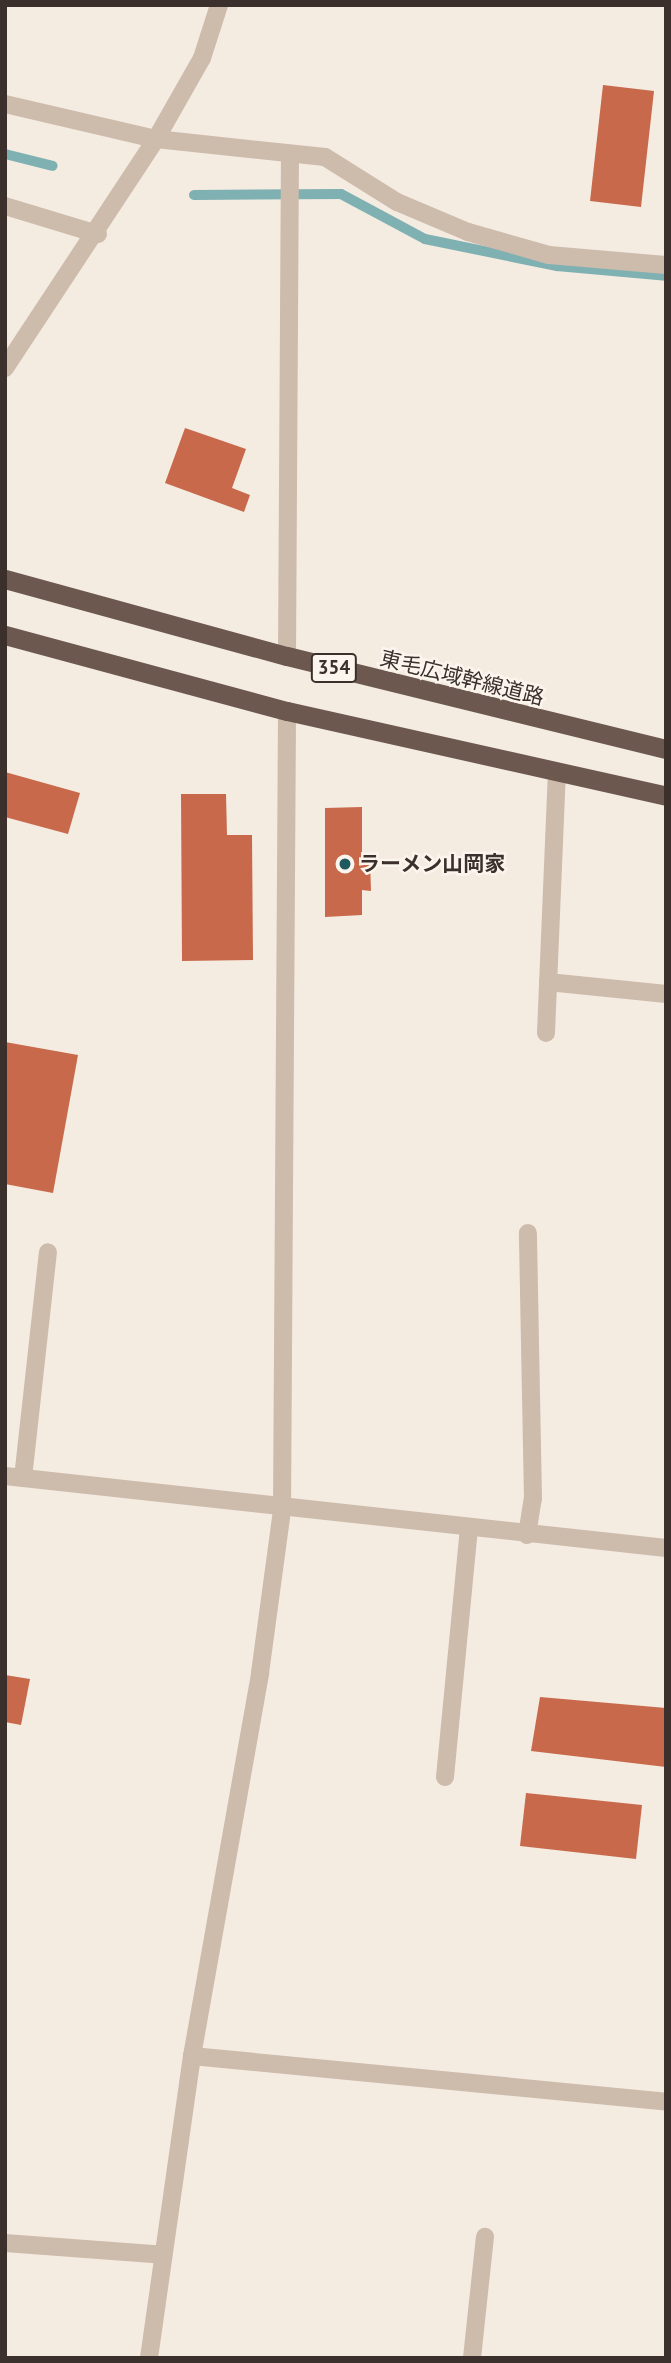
<!DOCTYPE html>
<meta charset="utf-8">
<style>
body{margin:0}
#map{position:relative;width:671px;height:2363px;overflow:hidden;background:#f4ebe1;font-family:"PT Sans","Noto Sans JP",sans-serif}
div>[style]{position:absolute}
.stream>*{height:10px;margin:-5px;padding:0 5px;transform-origin:5px;border-radius:5px;background:#7fb0b2}
.building>*{inset:0;background:#c8694b}
.service>*{height:18px;margin:-9px;padding:0 9px;transform-origin:9px;border-radius:9px;background:#cdbbac}
.minor>*{height:18px;margin:-9px;padding:0 9px;transform-origin:9px;border-radius:9px;background:#cdbbac}
.tertiary>*{height:18px;margin:-9px;padding:0 9px;transform-origin:9px;border-radius:9px;background:#cdbbac}
.trunk>*{height:19px;margin:-9.5px;padding:0 9.5px;transform-origin:9.5px;border-radius:9.5px;background:#6c584f}
.dots>*{width:19px;height:19px;translate:-50% -50%;box-sizing:border-box;border:4px solid #fbf5ee;border-radius:50%}
span{translate:-50% -50%;white-space:nowrap;text-align:center;line-height:1.15;-webkit-text-stroke:5px #fbf5ee;paint-order:stroke}
.shield-label span{padding:2px 5px;background:#fbf5ee;border:2px solid;border-radius:5px;-webkit-text-stroke-width:0}
.shield-label{font-size:19px;color:#3b302b;font-weight:700}
.street-label{font-size:21px;color:#3b302b}
.poi-label{font-size:21px;color:#3b302b;font-weight:700}
.left{translate:0 -50%;text-align:left}
.frame{position:absolute;inset:0;border:7px solid #3b302b;pointer-events:none}
</style>
<div id="map">
<div class="stream">
<i style="left:5px;top:154px;width:49px;rotate:14deg"></i>
<i style="left:194px;top:195px;width:147px;rotate:-0.4deg"></i>
<i style="left:341px;top:194px;width:95px;rotate:28.2deg"></i>
<i style="left:425px;top:239px;width:135px;rotate:11.6deg"></i>
<i style="left:557px;top:266px;width:109px;rotate:5.2deg"></i>
</div>
<div class="building">
<i style="clip-path:polygon(603px 85px,654px 91px,641px 207px,590px 201px)"></i>
<i style="clip-path:polygon(185px 428px,246px 449px,232px 488px,250px 495px,244px 512px,165px 483px)"></i>
<i style="clip-path:polygon(5px 772px,80px 793px,68px 834px,5px 817px)"></i>
<i style="clip-path:polygon(181px 794px,226px 794px,227px 835px,252px 835px,253px 960px,182px 961px)"></i>
<i style="clip-path:polygon(362px 807px,362px 861px,370px 861px,371px 891px,362px 890px,362px 915px,325px 917px,325px 808px)"></i>
<i style="clip-path:polygon(5px 1042px,78px 1055px,53px 1193px,5px 1184px)"></i>
<i style="clip-path:polygon(5px 1675px,30px 1679px,21px 1725px,5px 1722px)"></i>
<i style="clip-path:polygon(540px 1697px,666px 1708px,666px 1767px,531px 1751px)"></i>
<i style="clip-path:polygon(526px 1793px,642px 1805px,636px 1859px,520px 1846px)"></i>
</div>
<div class="service">
<i style="left:23px;top:1478px;width:227px;rotate:-83.7deg"></i>
<i style="left:527px;top:1535px;width:36px;rotate:-81deg"></i>
<i style="left:533px;top:1499px;width:266px;rotate:-91.1deg"></i>
<i style="left:445px;top:1777px;width:249px;rotate:-84.5deg"></i>
<i style="left:5px;top:2243px;width:158px;rotate:4.3deg"></i>
<i style="left:472px;top:2358px;width:122px;rotate:-83.9deg"></i>
</div>
<div class="minor">
<i style="left:5px;top:104px;width:155px;rotate:13.1deg"></i>
<i style="left:156px;top:139px;width:170px;rotate:6.1deg"></i>
<i style="left:325px;top:157px;width:85px;rotate:32deg"></i>
<i style="left:397px;top:202px;width:77px;rotate:22.9deg"></i>
<i style="left:468px;top:232px;width:84px;rotate:15.9deg"></i>
<i style="left:549px;top:255px;width:117px;rotate:4.9deg"></i>
<i style="left:5px;top:206px;width:97px;rotate:16.8deg"></i>
<i style="left:287px;top:656px;width:502px;rotate:-89.66deg"></i>
<i style="left:548px;top:982px;width:119px;rotate:5.8deg"></i>
<i style="left:546px;top:1033px;width:260px;rotate:-87.6deg"></i>
<i style="left:5px;top:1476px;width:665px;rotate:6.22deg"></i>
<i style="left:192px;top:2056px;width:476px;rotate:5.5deg"></i>
</div>
<div class="tertiary">
<i style="left:5px;top:368px;width:274px;rotate:-56.6deg"></i>
<i style="left:156px;top:139px;width:93px;rotate:-60.4deg"></i>
<i style="left:202px;top:58px;width:56px;rotate:-72.2deg"></i>
<i style="left:149px;top:2358px;width:305px;rotate:-81.9deg"></i>
<i style="left:192px;top:2056px;width:389px;rotate:-79.9deg"></i>
<i style="left:260px;top:1673px;width:164px;rotate:-82.3deg"></i>
<i style="left:282px;top:1510px;width:799px;rotate:-89.64deg"></i>
</div>
<div class="trunk">
<i style="left:5px;top:579px;width:292px;rotate:15.3deg"></i>
<i style="left:287px;top:656px;width:390px;rotate:13.8deg"></i>
<i style="left:5px;top:635px;width:292px;rotate:15.1deg"></i>
<i style="left:287px;top:711px;width:388px;rotate:12.6deg"></i>
</div>
<div class="dots">
<i style="left:345px;top:864px;background:#1f5a5e"></i>
</div>
<div class="shield-label">
<span style="left:334px;top:668px">354</span>
</div>
<div class="street-label">
<span style="left:462px;top:678px;rotate:14deg">東毛広域幹線道路</span>
</div>
<div class="poi-label">
<span class="left" style="left:359px;top:864px">ラーメン山岡家</span>
</div>
<div class="frame"></div>
</div>
